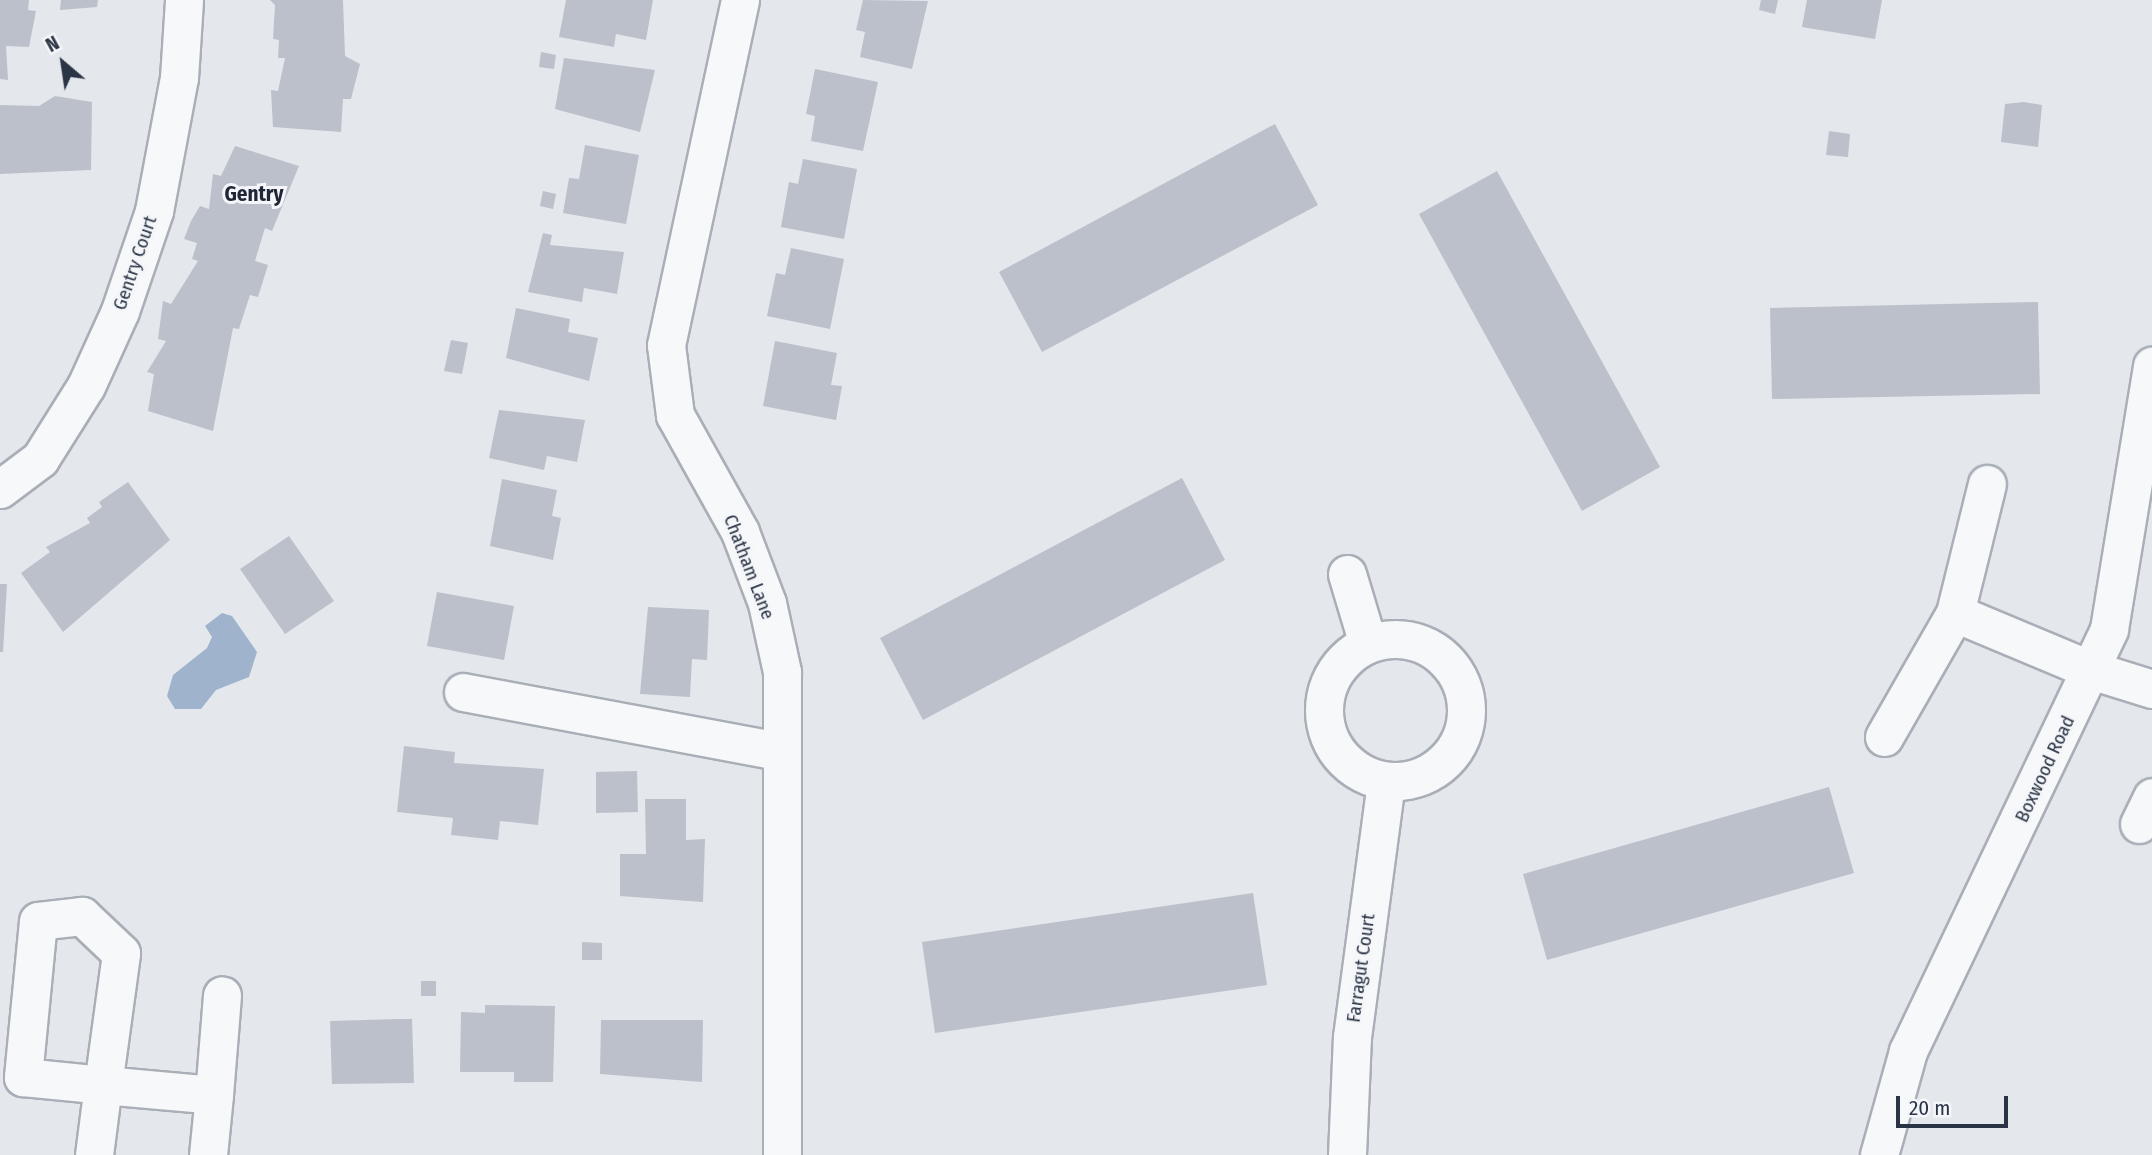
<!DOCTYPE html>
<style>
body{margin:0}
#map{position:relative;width:2152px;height:1155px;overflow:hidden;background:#e4e7ec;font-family:"Fira Sans Condensed",sans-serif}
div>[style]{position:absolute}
.water>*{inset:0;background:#9fb4cc}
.building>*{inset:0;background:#bbc0ca}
.roads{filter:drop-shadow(2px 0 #a9aeb7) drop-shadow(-2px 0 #a9aeb7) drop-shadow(0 2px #a9aeb7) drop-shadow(0 -2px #a9aeb7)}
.minor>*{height:37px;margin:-18.5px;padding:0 18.5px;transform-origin:18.5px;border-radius:18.5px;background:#f7f8fa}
.minor>.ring{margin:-18.5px;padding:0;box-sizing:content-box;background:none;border:37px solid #f7f8fa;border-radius:50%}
span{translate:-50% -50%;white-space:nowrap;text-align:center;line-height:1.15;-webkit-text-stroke:6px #f4f6f9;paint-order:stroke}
.street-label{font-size:19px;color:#2b3445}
.neighbourhood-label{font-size:21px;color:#1d2536;font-weight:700}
.north{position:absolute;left:28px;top:28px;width:70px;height:70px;-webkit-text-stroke:5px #f4f6f9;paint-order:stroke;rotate:331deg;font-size:19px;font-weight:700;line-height:28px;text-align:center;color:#2b3445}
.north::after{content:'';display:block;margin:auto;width:24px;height:32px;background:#2b3445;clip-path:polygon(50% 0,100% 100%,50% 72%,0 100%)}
.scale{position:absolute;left:1896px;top:1096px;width:112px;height:32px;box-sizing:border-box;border:4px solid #2b3445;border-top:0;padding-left:9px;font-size:21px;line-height:24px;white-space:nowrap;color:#2b3445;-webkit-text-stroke:5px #f4f6f9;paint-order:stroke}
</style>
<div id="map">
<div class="water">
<i style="clip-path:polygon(222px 613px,232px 616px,257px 652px,249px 677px,216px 690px,201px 709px,175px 709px,167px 696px,173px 675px,207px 648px,212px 637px,205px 626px)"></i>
</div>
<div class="building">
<i style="clip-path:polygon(0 0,29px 0,28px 10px,36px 11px,29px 47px,6px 46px,8px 80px,0 79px)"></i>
<i style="clip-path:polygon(61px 0,98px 0,97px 7px,60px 10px)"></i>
<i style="clip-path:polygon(270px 0,343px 0,345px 56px,360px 64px,351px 99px,343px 99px,341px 132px,273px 127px,271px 90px,278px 91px,285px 58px,278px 58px,279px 40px,273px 39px,275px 5px)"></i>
<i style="clip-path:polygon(566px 0,653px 0,646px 40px,616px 34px,614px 47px,559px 37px)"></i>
<i style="clip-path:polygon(863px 0,928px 1px,912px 69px,860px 57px,865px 32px,856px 30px)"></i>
<i style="clip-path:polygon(1761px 0,1778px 0,1775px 14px,1759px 10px)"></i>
<i style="clip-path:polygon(1807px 0,1882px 0,1875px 39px,1802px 27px)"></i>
<i style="clip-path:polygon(541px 52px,556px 55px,554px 69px,539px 67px)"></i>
<i style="clip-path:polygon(564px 58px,655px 70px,640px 132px,555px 109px)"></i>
<i style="clip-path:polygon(815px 69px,878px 82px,863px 151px,811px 141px,815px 116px,806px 114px)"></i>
<i style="clip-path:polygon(55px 96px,92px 102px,91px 170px,0 174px,0 105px,39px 106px)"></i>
<i style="clip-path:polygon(2024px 102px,2042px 105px,2038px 147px,2001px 142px,2005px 104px)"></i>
<i style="clip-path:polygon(1275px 124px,1318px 205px,1042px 352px,999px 272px)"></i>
<i style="clip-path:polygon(1829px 131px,1850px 134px,1848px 157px,1826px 155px)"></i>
<i style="clip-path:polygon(585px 145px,639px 155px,626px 224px,563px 213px,569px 178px,579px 179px)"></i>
<i style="clip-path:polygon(235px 146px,299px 166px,272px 231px,265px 228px,255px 261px,268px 265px,258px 297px,250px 295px,239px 329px,233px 328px,213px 431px,148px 411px,154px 374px,147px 372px,166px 341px,158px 339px,163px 301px,171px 304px,198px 261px,192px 259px,197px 243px,184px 239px,191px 221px,200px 206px,209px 209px,213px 174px,221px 176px)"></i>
<i style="clip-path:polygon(803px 159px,857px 169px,844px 239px,781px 227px,789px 182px,798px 184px)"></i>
<i style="clip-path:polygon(1497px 171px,1660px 467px,1582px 511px,1419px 214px)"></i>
<i style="clip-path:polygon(543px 191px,556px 194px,553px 209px,540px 206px)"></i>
<i style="clip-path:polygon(543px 233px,552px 235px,550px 245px,624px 252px,617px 294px,584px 288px,582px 302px,528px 292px)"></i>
<i style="clip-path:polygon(791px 248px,844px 259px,830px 329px,767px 316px,776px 273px,785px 275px)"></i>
<i style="clip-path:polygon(2038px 302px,2040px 394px,1772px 399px,1770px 308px)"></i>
<i style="clip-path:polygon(516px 308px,570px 319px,568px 332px,598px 338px,589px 381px,506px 358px)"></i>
<i style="clip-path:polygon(451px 340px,468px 343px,462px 374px,444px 371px)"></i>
<i style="clip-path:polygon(775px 341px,837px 353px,831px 385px,842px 386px,836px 420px,763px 406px)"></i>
<i style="clip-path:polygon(499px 410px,585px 420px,577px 462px,547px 456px,544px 470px,489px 458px)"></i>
<i style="clip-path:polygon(1182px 478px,1225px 560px,923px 720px,880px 638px)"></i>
<i style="clip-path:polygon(502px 479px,557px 490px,552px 516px,561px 518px,553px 560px,490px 546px)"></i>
<i style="clip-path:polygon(128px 482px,170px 540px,63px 632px,21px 573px,50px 552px,46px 547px,90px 523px,87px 518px,102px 507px,99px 502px)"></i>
<i style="clip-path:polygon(289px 536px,334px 601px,285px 634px,240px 569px)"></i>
<i style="clip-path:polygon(0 584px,7px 584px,3px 652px,0 652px)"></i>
<i style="clip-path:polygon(437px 592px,514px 606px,504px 660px,427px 646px)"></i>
<i style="clip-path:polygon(648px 607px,709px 610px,707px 660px,692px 659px,690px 697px,640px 694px)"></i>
<i style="clip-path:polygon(404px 746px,455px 752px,454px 763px,544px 769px,538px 825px,500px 821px,498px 840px,451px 835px,453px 818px,397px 812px)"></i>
<i style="clip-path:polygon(637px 771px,638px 812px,596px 813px,596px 772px)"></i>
<i style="clip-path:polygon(1829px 787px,1854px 873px,1547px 960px,1523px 874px)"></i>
<i style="clip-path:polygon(645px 799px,686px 799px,686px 840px,705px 839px,703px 902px,620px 896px,620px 854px,646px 854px)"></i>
<i style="clip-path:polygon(1253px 893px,1267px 985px,935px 1033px,922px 942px)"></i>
<i style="clip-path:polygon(582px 942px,602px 943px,602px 960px,582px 960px)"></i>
<i style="clip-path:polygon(421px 981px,436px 981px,436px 996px,421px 996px)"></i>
<i style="clip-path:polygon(485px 1005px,555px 1006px,553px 1082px,514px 1082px,514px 1072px,460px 1072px,461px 1012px,485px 1013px)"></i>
<i style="clip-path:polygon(399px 1019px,412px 1019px,414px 1083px,332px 1084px,330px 1021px)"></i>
<i style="clip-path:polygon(601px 1020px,703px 1020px,702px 1082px,600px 1074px)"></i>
</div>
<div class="roads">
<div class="minor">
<i style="left:740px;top:0;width:353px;rotate:102.1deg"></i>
<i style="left:666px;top:345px;width:71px;rotate:82.7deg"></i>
<i style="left:675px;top:415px;width:134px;rotate:60.9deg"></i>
<i style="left:740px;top:532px;width:76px;rotate:69.2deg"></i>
<i style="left:767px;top:603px;width:71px;rotate:77.7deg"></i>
<i style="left:782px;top:672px;width:483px;rotate:90deg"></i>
<i style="left:0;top:489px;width:50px;rotate:-36.9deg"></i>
<i style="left:40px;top:459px;width:86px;rotate:-57.8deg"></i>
<i style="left:86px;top:386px;width:82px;rotate:-65.6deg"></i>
<i style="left:120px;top:311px;width:106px;rotate:-71.2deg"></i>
<i style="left:154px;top:211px;width:135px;rotate:-79.4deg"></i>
<i style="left:179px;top:78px;width:78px;rotate:-86.3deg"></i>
<i style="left:1347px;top:574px;width:73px;rotate:73.3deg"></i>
<i style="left:1955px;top:613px;width:147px;rotate:22.7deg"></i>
<i style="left:2091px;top:670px;width:64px;rotate:17.3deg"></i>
<i class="ring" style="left:1324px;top:639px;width:105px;height:105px"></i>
<i style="left:463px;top:692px;width:320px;rotate:10.6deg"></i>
<i style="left:1884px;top:737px;width:143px;rotate:-60.2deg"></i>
<i style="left:1955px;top:613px;width:133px;rotate:-76.1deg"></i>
<i style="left:2139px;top:824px;width:30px;rotate:-64deg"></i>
<i style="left:94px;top:1155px;width:71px;rotate:-82.7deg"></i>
<i style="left:103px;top:1085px;width:133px;rotate:-82.2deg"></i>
<i style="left:121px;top:953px;width:54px;rotate:-136.5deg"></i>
<i style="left:82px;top:916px;width:44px;rotate:173.5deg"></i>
<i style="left:38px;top:921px;width:157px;rotate:95.5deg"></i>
<i style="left:23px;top:1077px;width:80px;rotate:5.7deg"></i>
<i style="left:103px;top:1085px;width:111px;rotate:5.1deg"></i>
<i style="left:214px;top:1095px;width:100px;rotate:-85.4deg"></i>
<i style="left:208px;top:1155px;width:60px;rotate:-84.3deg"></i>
<i style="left:1347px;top:1155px;width:118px;rotate:-87.6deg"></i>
<i style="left:1352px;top:1037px;width:258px;rotate:-82.4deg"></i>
<i style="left:1879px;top:1155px;width:108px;rotate:-74.4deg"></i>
<i style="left:1908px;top:1051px;width:467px;rotate:-64.5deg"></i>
<i style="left:2109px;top:629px;width:267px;rotate:-80.7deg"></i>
</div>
</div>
<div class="street-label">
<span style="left:135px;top:263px;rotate:-71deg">Gentry Court</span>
<span style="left:749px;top:567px;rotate:69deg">Chatham Lane</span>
<span style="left:2045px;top:769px;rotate:-65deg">Boxwood Road</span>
<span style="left:1361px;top:968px;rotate:-82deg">Farragut Court</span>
</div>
<div class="neighbourhood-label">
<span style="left:254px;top:194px">Gentry</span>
</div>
<div class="north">N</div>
<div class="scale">20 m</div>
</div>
